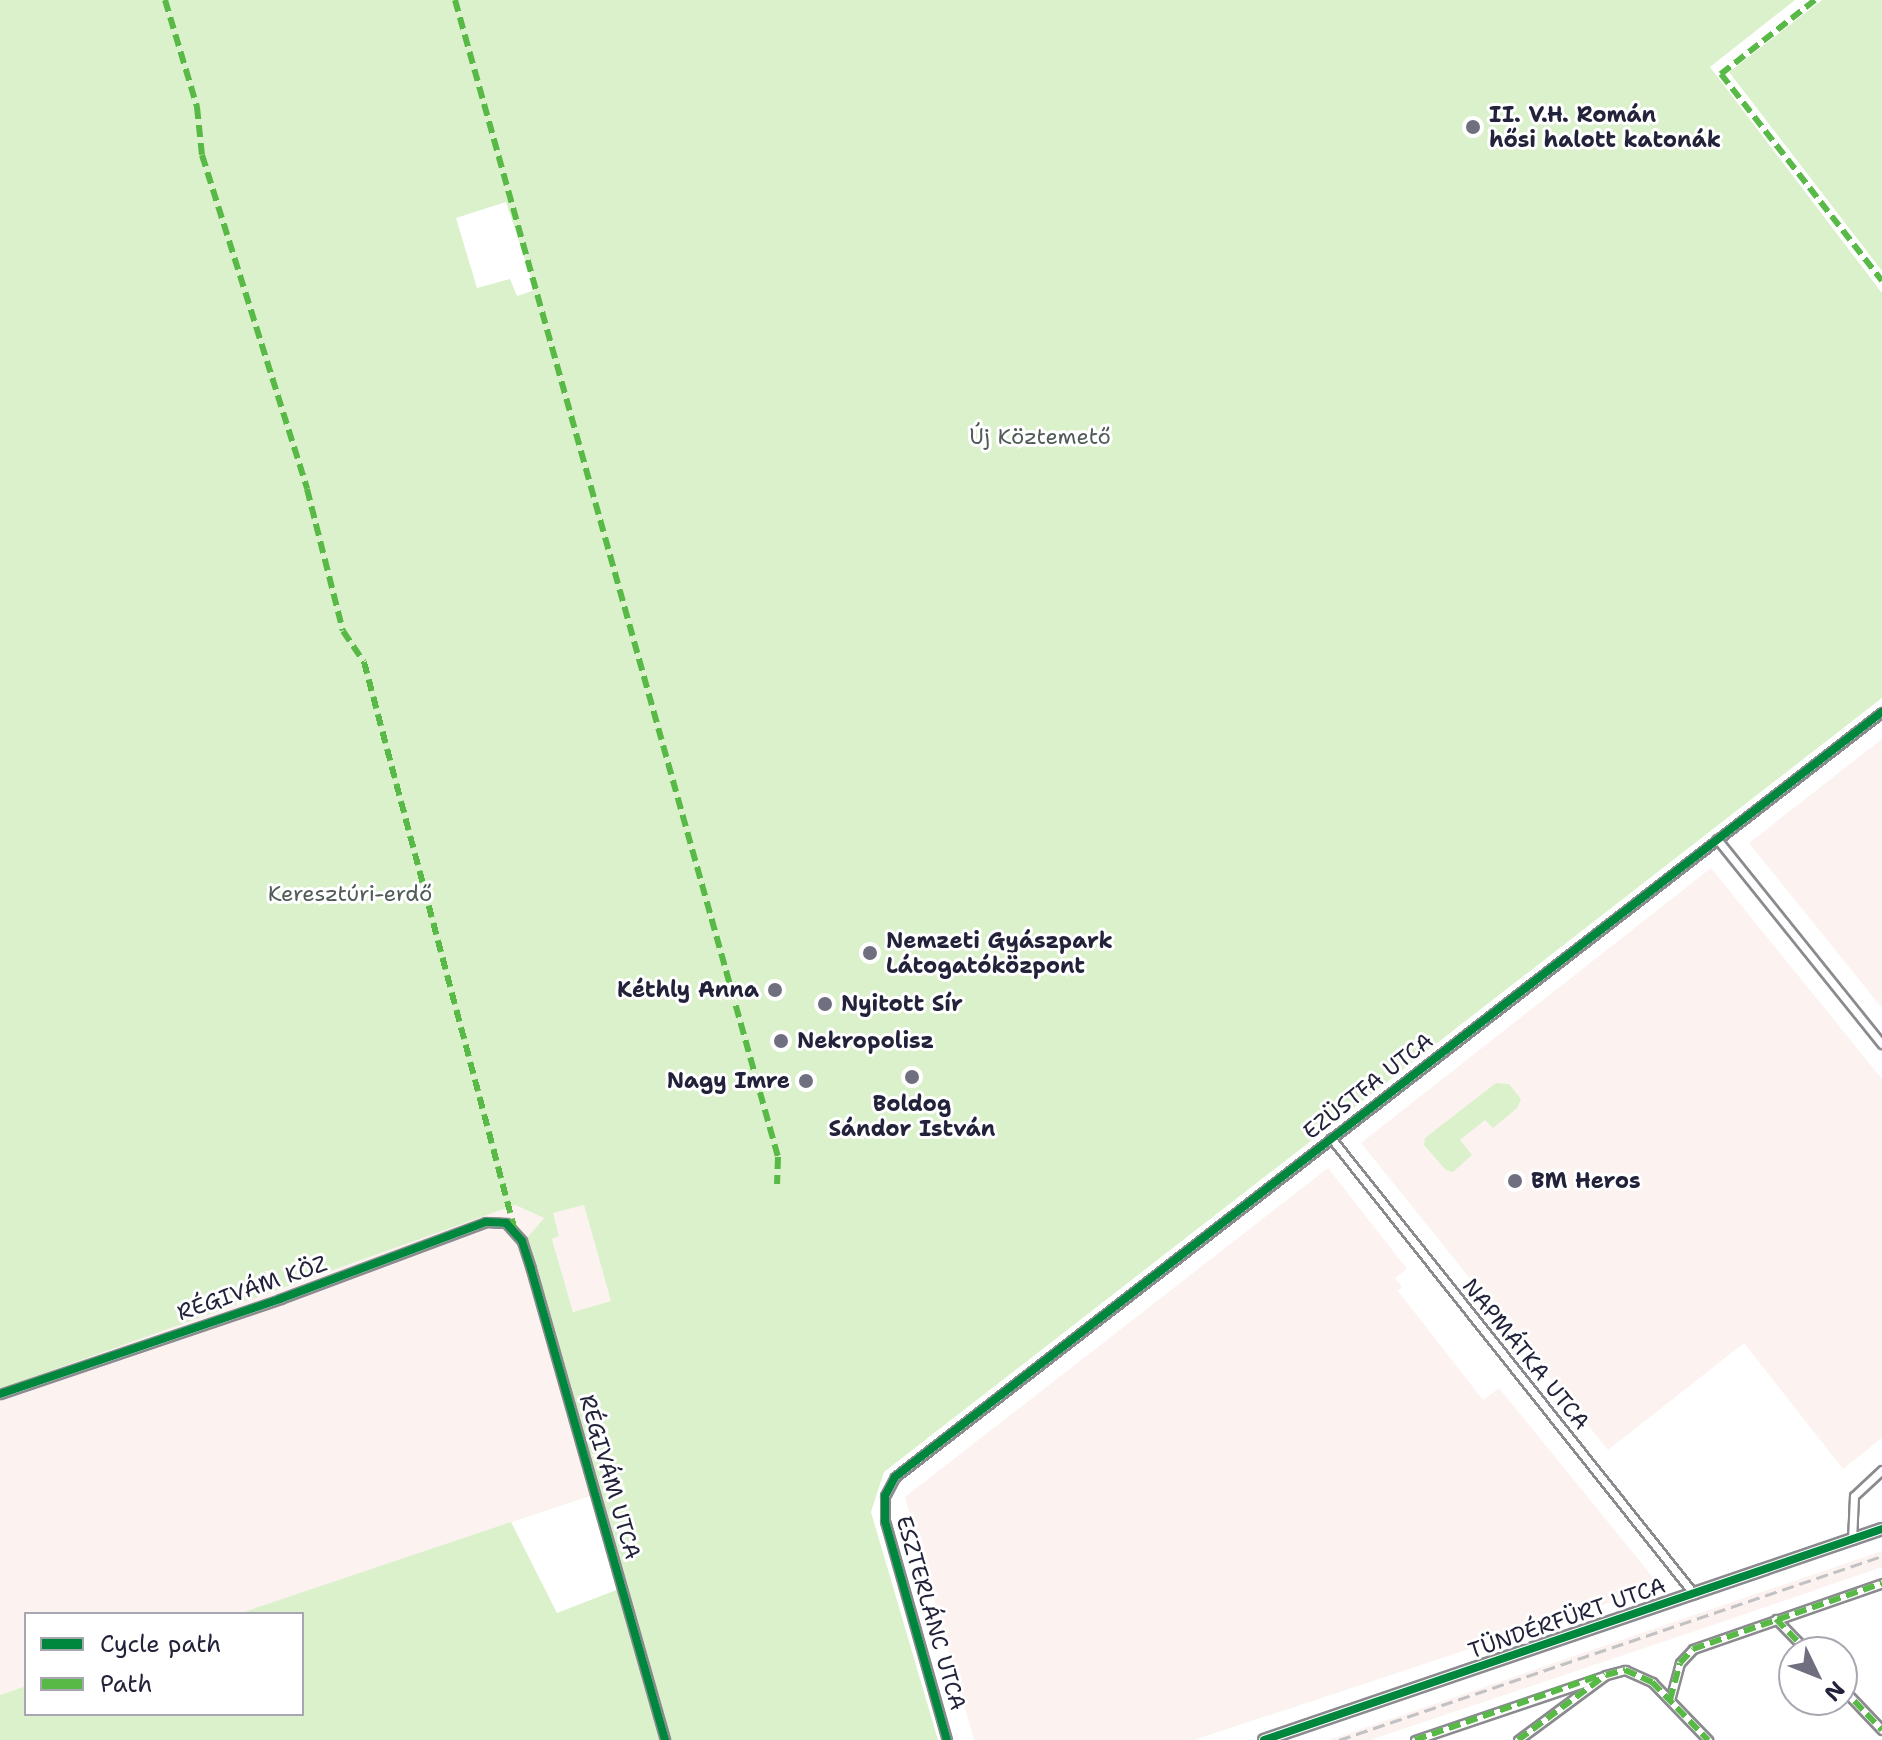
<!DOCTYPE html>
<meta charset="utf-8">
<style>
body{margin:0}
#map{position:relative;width:1882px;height:1740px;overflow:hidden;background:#fff;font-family:"Shantell Sans",sans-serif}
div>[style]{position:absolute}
.built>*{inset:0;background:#fcf2f0}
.green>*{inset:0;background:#dbf1cb}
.roads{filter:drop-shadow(2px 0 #8a8a8f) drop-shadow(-2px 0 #8a8a8f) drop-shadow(0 2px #8a8a8f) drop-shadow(0 -2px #8a8a8f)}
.street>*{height:7px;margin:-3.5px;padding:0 3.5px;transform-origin:3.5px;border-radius:3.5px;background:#fff}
.secondary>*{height:10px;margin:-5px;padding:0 5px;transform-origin:5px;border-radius:5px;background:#fff}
.rail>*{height:3px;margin-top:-1.5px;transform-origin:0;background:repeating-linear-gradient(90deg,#c2c2c4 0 12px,transparent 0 18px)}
.quiet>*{height:6px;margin-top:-3px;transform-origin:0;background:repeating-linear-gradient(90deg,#58b947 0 12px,transparent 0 18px)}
.cycleway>*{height:8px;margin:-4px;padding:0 4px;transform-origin:4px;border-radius:4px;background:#00873e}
.dots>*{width:22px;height:22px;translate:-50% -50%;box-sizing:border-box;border:4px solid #fff;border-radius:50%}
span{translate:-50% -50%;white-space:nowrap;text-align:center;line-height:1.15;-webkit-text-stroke:6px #fff;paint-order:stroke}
.poi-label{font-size:22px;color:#22223b;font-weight:700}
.left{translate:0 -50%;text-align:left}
.right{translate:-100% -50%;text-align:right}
.park-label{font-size:22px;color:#515c59}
.street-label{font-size:22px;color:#22223b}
.legend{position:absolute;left:24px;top:1612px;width:280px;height:104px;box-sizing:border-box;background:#fff;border:2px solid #a7a7b1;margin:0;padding:10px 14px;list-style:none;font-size:24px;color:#22223b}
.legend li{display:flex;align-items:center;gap:16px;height:40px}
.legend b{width:40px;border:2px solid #a7a7b1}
.north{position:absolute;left:1778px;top:1636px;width:80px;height:80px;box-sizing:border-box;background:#fff;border:2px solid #a7a7b1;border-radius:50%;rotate:133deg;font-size:22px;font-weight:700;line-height:32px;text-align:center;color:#22223b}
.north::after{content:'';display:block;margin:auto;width:28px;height:36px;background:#6f6f80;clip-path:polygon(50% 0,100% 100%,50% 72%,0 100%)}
</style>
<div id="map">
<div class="built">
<i style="clip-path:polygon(1882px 739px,1882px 1008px,1749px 843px)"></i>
<i style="clip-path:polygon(1711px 868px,1882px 1079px,1882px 1438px,1843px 1469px,1744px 1343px,1608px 1450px,1361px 1143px)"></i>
<i style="clip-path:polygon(1328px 1168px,1407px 1269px,1395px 1278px,1402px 1287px,1398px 1291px,1483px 1400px,1499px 1388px,1660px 1586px,1194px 1740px,974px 1740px,905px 1497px)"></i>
<i style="clip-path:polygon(514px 1205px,544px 1218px,527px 1238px,599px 1493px,238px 1614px,26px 1614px,26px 1686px,0 1695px,0 1389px)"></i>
<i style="clip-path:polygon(584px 1205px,612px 1301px,573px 1312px,552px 1238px,559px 1235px,553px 1213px)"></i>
<i style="clip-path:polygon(1882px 1551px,1882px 1567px,1725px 1621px,1370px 1740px,1329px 1740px)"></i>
</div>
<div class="green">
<i style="clip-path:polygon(evenodd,0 0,1795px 0,1710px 67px,1882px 293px,1882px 698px,884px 1472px,871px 1512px,938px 1740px,0 1740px,0 1695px,26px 1686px,26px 1714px,302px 1714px,302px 1614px,238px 1614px,511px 1522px,557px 1613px,624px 1587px,527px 1238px,544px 1218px,515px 1205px,0 1389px,0 0,506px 202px,535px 290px,517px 296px,510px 279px,477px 288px,456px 218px,506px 202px,0 0,584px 1205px,611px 1301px,573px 1312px,552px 1239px,559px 1236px,553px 1213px,584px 1205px)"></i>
<i style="clip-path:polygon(1822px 0,1882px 0,1882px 271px,1729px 72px)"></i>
<i style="clip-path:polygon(1496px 1083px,1509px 1084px,1521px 1099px,1517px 1108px,1493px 1128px,1485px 1120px,1460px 1140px,1472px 1155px,1453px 1172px,1446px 1170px,1424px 1145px,1425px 1138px)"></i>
</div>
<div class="roads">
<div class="street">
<i style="left:1717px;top:839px;width:263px;rotate:51.2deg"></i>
<i style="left:1331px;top:1138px;width:583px;rotate:51.48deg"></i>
<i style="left:0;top:1394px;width:296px;rotate:-18.7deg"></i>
<i style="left:280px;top:1299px;width:220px;rotate:-20.5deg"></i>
<i style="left:486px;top:1222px;width:20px;rotate:3deg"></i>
<i style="left:506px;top:1223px;width:24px;rotate:48deg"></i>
<i style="left:522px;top:1241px;width:29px;rotate:72deg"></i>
<i style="left:531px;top:1269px;width:490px;rotate:74.1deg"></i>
<i style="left:1852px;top:1540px;width:44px;rotate:-87.4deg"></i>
<i style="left:1854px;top:1496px;width:38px;rotate:-43deg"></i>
<i style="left:1776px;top:1619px;width:46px;rotate:45.9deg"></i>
<i style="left:1842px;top:1688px;width:58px;rotate:46.4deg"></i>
<i style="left:1670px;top:1700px;width:38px;rotate:-75deg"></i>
<i style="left:1680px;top:1663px;width:19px;rotate:-47deg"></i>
<i style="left:1693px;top:1649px;width:200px;rotate:-19.2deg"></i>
<i style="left:947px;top:1740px;width:228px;rotate:-105.8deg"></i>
<i style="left:885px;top:1521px;width:25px;rotate:-90deg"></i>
<i style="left:885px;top:1496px;width:21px;rotate:-62deg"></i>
<i style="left:895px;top:1477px;width:1249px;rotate:-37.78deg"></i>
<i style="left:1415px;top:1740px;width:200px;rotate:-18.7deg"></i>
<i style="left:1518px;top:1740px;width:109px;rotate:-36.5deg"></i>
<i style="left:1606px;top:1675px;width:20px;rotate:-15deg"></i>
<i style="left:1625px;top:1670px;width:30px;rotate:24deg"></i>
<i style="left:1652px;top:1682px;width:81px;rotate:46deg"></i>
</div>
<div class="secondary">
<i style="left:1264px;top:1740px;width:653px;rotate:-18.85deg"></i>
</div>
</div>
<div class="rail">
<i style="left:1339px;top:1740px;width:573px;rotate:-18.72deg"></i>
</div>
<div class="quiet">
<i style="left:165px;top:0;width:112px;rotate:73.3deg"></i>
<i style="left:197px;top:107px;width:48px;rotate:84.1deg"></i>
<i style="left:202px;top:155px;width:350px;rotate:72.5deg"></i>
<i style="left:307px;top:489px;width:146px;rotate:75.8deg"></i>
<i style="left:343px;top:631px;width:37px;rotate:56deg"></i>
<i style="left:364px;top:662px;width:585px;rotate:75.13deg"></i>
<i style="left:455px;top:0;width:1201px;rotate:74.4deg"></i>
<i style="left:778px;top:1157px;width:27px;rotate:92deg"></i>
<i style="left:1815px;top:0;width:120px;rotate:141.8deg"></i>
<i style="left:1721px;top:74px;width:262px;rotate:52.1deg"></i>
<i style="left:1776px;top:1619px;width:46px;rotate:45.9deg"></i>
<i style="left:1842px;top:1688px;width:58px;rotate:46.4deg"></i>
<i style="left:1670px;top:1700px;width:38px;rotate:-75deg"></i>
<i style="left:1680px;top:1663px;width:19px;rotate:-47deg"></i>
<i style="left:1693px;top:1649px;width:200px;rotate:-19.2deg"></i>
<i style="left:1415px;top:1740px;width:194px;rotate:-19.3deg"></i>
<i style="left:1518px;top:1740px;width:109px;rotate:-36.5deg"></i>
<i style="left:1606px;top:1675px;width:20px;rotate:-15deg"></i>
<i style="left:1625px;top:1670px;width:30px;rotate:24deg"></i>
<i style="left:1652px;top:1682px;width:81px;rotate:46deg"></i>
</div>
<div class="cycleway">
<i style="left:0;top:1394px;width:296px;rotate:-18.7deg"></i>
<i style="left:280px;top:1299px;width:220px;rotate:-20.5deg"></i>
<i style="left:486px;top:1222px;width:20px;rotate:3deg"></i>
<i style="left:506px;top:1223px;width:24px;rotate:48deg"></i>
<i style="left:522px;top:1241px;width:29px;rotate:72deg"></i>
<i style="left:531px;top:1269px;width:490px;rotate:74.1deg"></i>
<i style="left:947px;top:1740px;width:228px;rotate:-105.8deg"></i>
<i style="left:885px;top:1521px;width:25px;rotate:-90deg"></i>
<i style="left:885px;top:1496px;width:21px;rotate:-62deg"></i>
<i style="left:895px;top:1477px;width:1249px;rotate:-37.78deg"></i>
<i style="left:1264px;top:1740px;width:653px;rotate:-18.85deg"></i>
</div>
<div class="dots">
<i style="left:1473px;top:127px;background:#6f6f80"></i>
<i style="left:870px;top:953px;background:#6f6f80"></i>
<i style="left:775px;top:990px;background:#6f6f80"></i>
<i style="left:825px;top:1004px;background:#6f6f80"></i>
<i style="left:781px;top:1041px;background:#6f6f80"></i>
<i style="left:912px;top:1077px;background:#6f6f80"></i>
<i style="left:806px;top:1081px;background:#6f6f80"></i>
<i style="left:1515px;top:1181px;background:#6f6f80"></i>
</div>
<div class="poi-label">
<span class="left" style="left:1489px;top:127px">II. V.H. Román<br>hősi halott katonák</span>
<span class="left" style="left:886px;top:953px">Nemzeti Gyászpark<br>Látogatóközpont</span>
<span class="right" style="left:759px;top:990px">Kéthly Anna</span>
<span class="left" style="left:841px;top:1004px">Nyitott Sír</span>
<span class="left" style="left:797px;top:1041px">Nekropolisz</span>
<span class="right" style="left:790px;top:1081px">Nagy Imre</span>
<span style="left:912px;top:1116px">Boldog<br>Sándor István</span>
<span class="left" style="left:1531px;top:1181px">BM Heros</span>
</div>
<div class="park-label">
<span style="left:1040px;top:437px">Új Köztemető</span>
<span style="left:350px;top:894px">Keresztúri-erdő</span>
</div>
<div class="street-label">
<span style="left:1368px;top:1086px;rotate:-38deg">EZÜSTFA UTCA</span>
<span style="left:252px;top:1288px;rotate:-19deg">RÉGIVÁM KÖZ</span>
<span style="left:1526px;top:1354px;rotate:51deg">NAPMÁTKA UTCA</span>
<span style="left:610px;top:1477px;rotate:74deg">RÉGIVÁM UTCA</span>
<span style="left:931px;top:1613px;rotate:74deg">ESZTERLÁNC UTCA</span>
<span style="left:1567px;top:1618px;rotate:-19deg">TÜNDÉRFÜRT UTCA</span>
</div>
<ul class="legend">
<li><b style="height:10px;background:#00873e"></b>Cycle path</li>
<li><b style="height:10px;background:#58b947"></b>Path</li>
</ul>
<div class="north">N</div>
</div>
